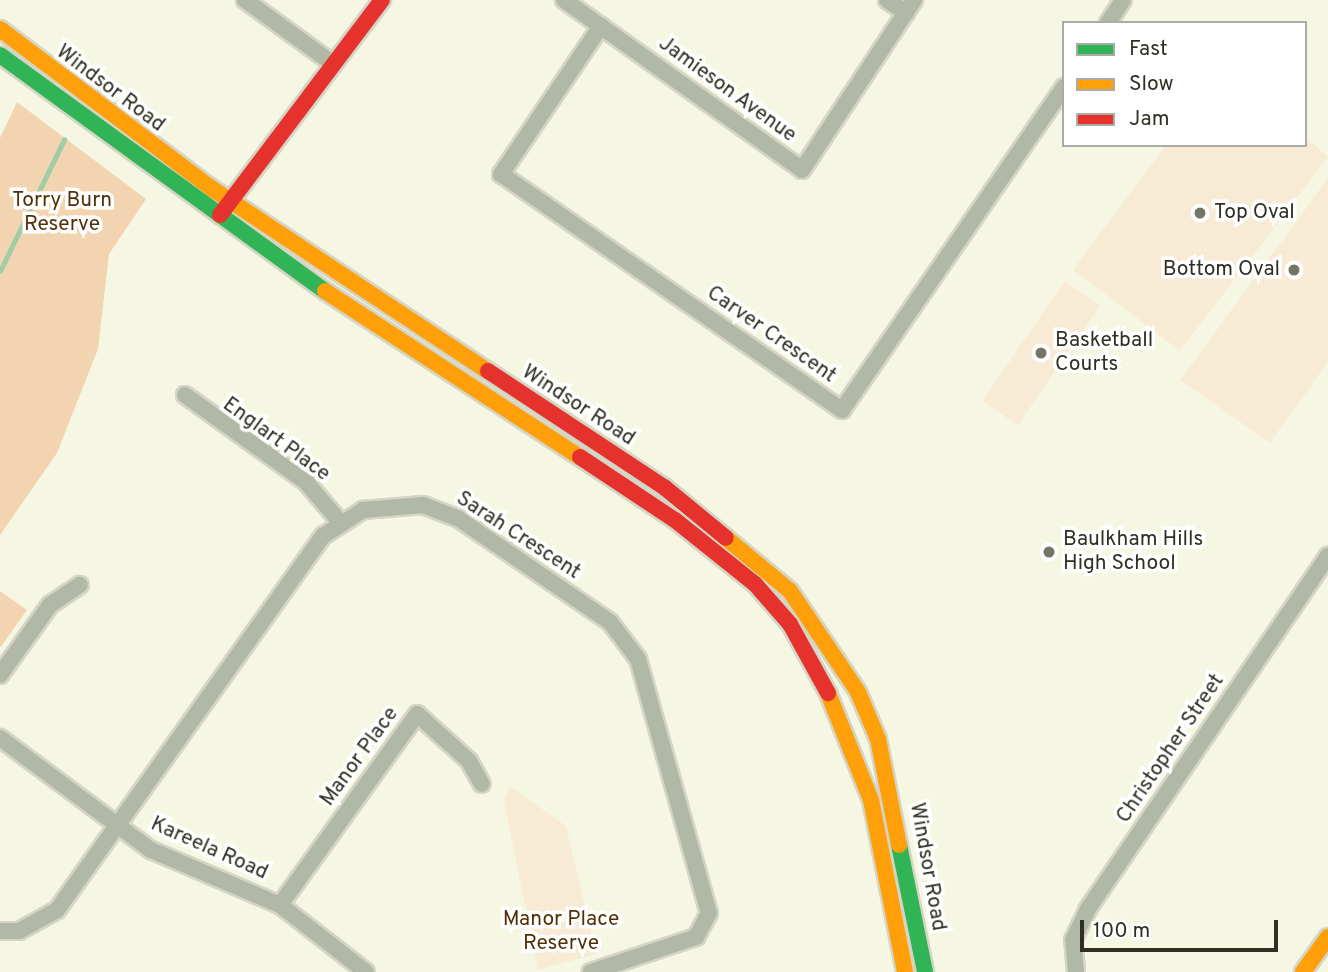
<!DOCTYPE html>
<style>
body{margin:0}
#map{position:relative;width:1328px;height:972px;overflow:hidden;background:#f6f7e2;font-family:Overpass,sans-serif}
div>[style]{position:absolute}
.green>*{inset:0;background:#f8ebd6}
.forest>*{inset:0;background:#f2d5b0}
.stream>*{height:4.5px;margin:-2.25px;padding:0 2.25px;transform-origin:2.25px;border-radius:2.25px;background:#a1cca6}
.roads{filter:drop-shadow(2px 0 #d4d5c5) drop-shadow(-2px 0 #d4d5c5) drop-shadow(0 2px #d4d5c5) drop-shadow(0 -2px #d4d5c5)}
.street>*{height:16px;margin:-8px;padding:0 8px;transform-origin:8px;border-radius:8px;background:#b2b8a6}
.fast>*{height:16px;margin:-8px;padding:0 8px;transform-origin:8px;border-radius:8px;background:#30b455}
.slow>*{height:16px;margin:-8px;padding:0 8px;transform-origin:8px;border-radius:8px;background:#ff9f0a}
.jam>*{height:16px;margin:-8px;padding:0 8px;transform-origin:8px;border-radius:8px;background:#e5322d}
.dots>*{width:19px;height:19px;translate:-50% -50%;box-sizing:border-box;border:4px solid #fff;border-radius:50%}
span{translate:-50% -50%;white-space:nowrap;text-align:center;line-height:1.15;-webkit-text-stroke:7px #fff;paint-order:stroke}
.street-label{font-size:21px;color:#2f2f22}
.park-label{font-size:21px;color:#523006}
.poi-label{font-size:21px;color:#2f2f22}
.left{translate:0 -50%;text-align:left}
.right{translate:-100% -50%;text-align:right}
.legend{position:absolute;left:1062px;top:21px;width:245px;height:126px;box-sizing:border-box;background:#fff;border:2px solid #acaca7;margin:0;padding:9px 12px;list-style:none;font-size:21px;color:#2f2f22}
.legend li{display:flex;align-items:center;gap:14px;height:35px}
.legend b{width:35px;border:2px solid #acaca7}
.scale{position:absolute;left:1080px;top:920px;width:198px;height:32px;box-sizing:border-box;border:4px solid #2f2f22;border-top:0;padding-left:9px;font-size:21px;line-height:24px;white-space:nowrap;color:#2f2f22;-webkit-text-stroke:5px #fff;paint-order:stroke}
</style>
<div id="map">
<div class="green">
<i style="clip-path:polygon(1305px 137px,1328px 157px,1180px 351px,1073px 270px,1166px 145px,1305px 145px)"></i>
<i style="clip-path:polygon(1328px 178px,1328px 362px,1270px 443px,1180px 380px)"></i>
<i style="clip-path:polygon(1065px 281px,1100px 306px,1018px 425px,982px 401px)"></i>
<i style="clip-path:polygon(510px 786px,566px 826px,596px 954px,538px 970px,504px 802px)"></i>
</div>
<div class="forest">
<i style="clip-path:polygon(17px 102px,146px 199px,109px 254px,98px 349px,57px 453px,0 535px,0 138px)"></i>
<i style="clip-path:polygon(0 591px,27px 610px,0 648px)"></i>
</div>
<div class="stream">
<i style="left:0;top:271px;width:146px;rotate:-64deg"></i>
</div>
<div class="roads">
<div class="street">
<i style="left:245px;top:0;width:107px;rotate:35.9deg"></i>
<i style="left:564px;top:0;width:292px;rotate:35.5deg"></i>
<i style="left:802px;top:170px;width:204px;rotate:-56.6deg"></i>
<i style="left:887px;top:0;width:23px;rotate:34deg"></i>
<i style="left:1108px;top:23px;width:27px;rotate:-57deg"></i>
<i style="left:601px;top:26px;width:179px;rotate:124deg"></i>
<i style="left:501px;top:174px;width:415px;rotate:34.7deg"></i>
<i style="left:842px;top:410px;width:392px;rotate:-55.5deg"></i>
<i style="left:185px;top:395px;width:149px;rotate:35.7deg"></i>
<i style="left:306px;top:482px;width:52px;rotate:49.6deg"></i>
<i style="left:0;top:675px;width:86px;rotate:-54.5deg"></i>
<i style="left:50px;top:605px;width:36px;rotate:-34deg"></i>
<i style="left:0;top:738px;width:188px;rotate:36.6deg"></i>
<i style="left:151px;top:850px;width:140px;rotate:23.1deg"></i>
<i style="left:280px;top:905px;width:109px;rotate:37.9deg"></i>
<i style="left:280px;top:905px;width:235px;rotate:-54.3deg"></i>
<i style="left:417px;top:714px;width:70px;rotate:42.1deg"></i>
<i style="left:469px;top:761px;width:26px;rotate:61deg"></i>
<i style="left:0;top:931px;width:19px"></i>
<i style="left:19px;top:931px;width:43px;rotate:-28.9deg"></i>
<i style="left:57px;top:910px;width:459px;rotate:-54.6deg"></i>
<i style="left:323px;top:536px;width:48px;rotate:-33deg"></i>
<i style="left:363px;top:510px;width:60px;rotate:-4.8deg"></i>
<i style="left:423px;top:505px;width:39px;rotate:21deg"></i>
<i style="left:459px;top:519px;width:183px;rotate:34.3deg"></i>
<i style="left:610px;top:622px;width:46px;rotate:52.9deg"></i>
<i style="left:638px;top:659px;width:264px;rotate:74.4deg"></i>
<i style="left:709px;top:913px;width:27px;rotate:118deg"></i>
<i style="left:696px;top:937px;width:111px;rotate:161.6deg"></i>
<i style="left:1076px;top:972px;width:32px;rotate:-95deg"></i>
<i style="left:1073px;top:940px;width:34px;rotate:-64deg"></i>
<i style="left:1088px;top:909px;width:427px;rotate:-55.8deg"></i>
</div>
<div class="fast">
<i style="left:0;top:55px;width:402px;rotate:36deg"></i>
<i style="left:899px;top:845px;width:130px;rotate:78.4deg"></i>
</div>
<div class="slow">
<i style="left:0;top:29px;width:264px;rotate:37deg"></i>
<i style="left:211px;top:188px;width:332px;rotate:33.5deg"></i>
<i style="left:325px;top:291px;width:304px;rotate:33.1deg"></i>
<i style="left:726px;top:538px;width:83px;rotate:39.6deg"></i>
<i style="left:790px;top:591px;width:122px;rotate:56deg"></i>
<i style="left:858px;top:692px;width:51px;rotate:66.9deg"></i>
<i style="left:878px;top:739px;width:108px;rotate:78.8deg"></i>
<i style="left:828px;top:693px;width:115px;rotate:68.1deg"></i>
<i style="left:871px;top:800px;width:175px;rotate:78.8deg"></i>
<i style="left:1303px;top:972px;width:43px;rotate:-54.5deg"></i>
</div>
<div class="jam">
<i style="left:220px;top:215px;width:269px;rotate:-53deg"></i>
<i style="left:488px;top:371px;width:211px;rotate:33.4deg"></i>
<i style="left:664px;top:487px;width:80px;rotate:39.4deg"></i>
<i style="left:580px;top:457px;width:114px;rotate:33.6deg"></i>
<i style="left:675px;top:520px;width:102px;rotate:38.7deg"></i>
<i style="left:755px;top:584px;width:53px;rotate:48.8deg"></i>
<i style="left:790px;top:624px;width:79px;rotate:61.2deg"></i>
</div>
</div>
<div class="dots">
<i style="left:1200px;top:213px;background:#757565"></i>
<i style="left:1294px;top:270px;background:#757565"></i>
<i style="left:1041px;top:353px;background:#757565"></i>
<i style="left:1049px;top:552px;background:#757565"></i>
</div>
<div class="street-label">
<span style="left:110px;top:89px;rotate:37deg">Windsor Road</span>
<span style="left:727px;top:90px;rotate:36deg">Jamieson Avenue</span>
<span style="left:771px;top:335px;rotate:35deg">Carver Crescent</span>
<span style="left:578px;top:406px;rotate:33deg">Windsor Road</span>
<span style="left:276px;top:440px;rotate:36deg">Englart Place</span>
<span style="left:518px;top:536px;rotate:33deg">Sarah Crescent</span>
<span style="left:1171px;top:749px;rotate:-56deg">Christopher Street</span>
<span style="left:360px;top:757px;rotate:-54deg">Manor Place</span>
<span style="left:209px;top:849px;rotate:24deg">Kareela Road</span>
<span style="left:927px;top:867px;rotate:80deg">Windsor Road</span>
</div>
<div class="park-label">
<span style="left:62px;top:213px">Torry Burn<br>Reserve</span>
<span style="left:561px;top:932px">Manor Place<br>Reserve</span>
</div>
<div class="poi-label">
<span class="left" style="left:1214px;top:213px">Top Oval</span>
<span class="right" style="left:1280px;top:270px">Bottom Oval</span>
<span class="left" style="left:1055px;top:353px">Basketball<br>Courts</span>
<span class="left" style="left:1063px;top:552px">Baulkham Hills<br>High School</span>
</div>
<ul class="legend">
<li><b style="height:9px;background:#30b455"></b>Fast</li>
<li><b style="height:9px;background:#ff9f0a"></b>Slow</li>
<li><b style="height:9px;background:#e5322d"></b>Jam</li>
</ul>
<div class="scale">100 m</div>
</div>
